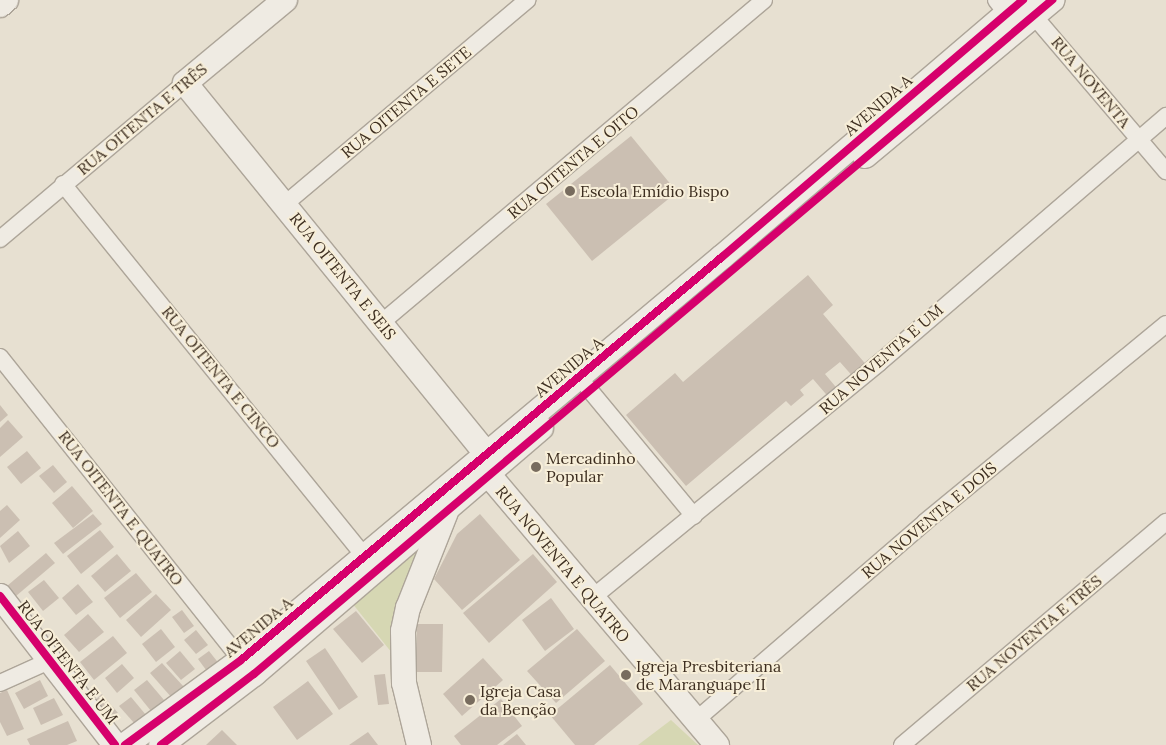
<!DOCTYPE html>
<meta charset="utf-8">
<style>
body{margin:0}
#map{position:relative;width:1166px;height:745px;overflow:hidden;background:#e7e0d1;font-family:Lora,serif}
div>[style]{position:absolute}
.green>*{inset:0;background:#d6d7b3}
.building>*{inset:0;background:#cbbfb2}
.roads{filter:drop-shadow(1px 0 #ada599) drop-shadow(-1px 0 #ada599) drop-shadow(0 1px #ada599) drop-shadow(0 -1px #ada599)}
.street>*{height:16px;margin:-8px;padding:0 8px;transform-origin:8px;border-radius:8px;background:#efebe3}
.secondary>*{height:24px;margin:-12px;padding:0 12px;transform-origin:12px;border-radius:12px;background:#efebe3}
.cycleway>*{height:8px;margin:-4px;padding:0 4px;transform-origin:4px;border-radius:4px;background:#d6006c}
.dots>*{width:14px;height:14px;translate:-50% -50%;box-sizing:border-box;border:2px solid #f7eed8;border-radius:50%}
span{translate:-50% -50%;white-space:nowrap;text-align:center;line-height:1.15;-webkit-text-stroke:4px #f7eed8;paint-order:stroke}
.street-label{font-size:16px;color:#3d2e20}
.poi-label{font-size:16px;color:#3d2e20}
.left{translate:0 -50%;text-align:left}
</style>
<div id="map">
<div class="green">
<i style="clip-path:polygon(444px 512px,396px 658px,348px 598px)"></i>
<i style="clip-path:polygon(671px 720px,698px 745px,638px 745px)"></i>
</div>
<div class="building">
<i style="clip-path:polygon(631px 136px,677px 192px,592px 261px,546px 204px)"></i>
<i style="clip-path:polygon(808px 275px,833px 305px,823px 314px,869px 368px,855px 379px,840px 362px,825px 374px,840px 392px,831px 400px,813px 379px,800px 390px,804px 395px,791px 406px,786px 401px,686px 486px,626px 415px,675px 373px,683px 382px)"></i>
<i style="clip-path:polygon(0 405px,8px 415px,0 422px)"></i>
<i style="clip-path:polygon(8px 420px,23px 437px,0 457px,0 428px)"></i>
<i style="clip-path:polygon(27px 451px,41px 468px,21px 484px,7px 467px)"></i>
<i style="clip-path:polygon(53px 465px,67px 482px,54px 493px,39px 476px)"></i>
<i style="clip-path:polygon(72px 486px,93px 511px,73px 528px,52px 503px)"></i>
<i style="clip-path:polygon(7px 505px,20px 520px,0 538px,0 511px)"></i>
<i style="clip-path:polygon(93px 514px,102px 524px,63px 554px,54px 543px)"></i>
<i style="clip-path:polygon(480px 514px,520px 560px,462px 610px,434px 579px,457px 534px)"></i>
<i style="clip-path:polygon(100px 530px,114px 547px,81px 574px,67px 556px)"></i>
<i style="clip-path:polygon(18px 531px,30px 546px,9px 563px,0 546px)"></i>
<i style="clip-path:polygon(46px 553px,55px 563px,16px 596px,7px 586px)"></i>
<i style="clip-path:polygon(117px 554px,131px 571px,105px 592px,91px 576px)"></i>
<i style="clip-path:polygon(533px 554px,557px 582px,489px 643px,463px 613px)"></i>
<i style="clip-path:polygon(136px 573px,152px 592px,120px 618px,104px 598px)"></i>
<i style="clip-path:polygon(44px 580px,59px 598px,43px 611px,28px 592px)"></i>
<i style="clip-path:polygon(78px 584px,93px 602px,76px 615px,62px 598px)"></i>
<i style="clip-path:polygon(156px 594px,171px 610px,141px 637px,126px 620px)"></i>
<i style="clip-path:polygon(551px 598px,574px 629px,545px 651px,522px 620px)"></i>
<i style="clip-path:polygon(182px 610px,194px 626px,184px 633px,172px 617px)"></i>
<i style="clip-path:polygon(356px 611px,384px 645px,362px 663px,333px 629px)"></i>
<i style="clip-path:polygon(88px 614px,104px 632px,79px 652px,64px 635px)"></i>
<i style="clip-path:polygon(417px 624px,443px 624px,442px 672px,416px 672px)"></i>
<i style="clip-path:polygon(161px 629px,175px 647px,156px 662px,142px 644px)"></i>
<i style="clip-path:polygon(577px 629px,605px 661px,556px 703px,527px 671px)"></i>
<i style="clip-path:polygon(196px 630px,208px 645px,196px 654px,184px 640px)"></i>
<i style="clip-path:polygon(113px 636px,127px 653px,94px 680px,80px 662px)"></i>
<i style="clip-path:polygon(325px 648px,358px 697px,339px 710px,306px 661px)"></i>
<i style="clip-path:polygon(180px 651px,195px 669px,181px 680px,166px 663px)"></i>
<i style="clip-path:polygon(209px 651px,220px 665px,209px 674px,198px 659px)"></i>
<i style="clip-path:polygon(483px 658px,503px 680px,462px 716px,443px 694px)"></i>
<i style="clip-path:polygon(162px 663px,184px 687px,172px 698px,150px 673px)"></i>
<i style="clip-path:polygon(122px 664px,134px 678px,117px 693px,105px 678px)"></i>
<i style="clip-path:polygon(610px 665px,643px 704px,594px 745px,575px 745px,550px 715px)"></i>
<i style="clip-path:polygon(385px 674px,389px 704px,378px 705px,374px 675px)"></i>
<i style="clip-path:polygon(40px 680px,48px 696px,24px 709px,15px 693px)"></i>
<i style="clip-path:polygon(147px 680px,164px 700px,151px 711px,134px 690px)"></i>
<i style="clip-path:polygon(308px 681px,333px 714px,297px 740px,273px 707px)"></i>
<i style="clip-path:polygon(7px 690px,24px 729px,7px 736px,0 722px,0 693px)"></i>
<i style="clip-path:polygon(102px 694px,118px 713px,109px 721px,93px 702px)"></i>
<i style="clip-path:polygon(131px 697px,146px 715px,135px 724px,119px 706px)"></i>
<i style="clip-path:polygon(54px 698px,63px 715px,41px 725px,33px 708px)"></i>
<i style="clip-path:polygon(501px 699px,522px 726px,497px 745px,461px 745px,454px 736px)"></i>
<i style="clip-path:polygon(68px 721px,77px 741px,67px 745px,30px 745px,27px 739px)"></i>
<i style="clip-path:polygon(222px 730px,237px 745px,206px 745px)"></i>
<i style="clip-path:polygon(368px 732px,378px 745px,349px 745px)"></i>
<i style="clip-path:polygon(517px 734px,526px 745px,503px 745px)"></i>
</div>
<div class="roads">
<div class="street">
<i style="left:996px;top:0;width:16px;rotate:52deg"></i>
<i style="left:1006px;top:13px;width:28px;rotate:6deg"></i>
<i style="left:1034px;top:16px;width:204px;rotate:49.6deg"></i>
<i style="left:63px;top:184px;width:488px;rotate:51deg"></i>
<i style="left:285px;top:204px;width:317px;rotate:-40.1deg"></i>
<i style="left:0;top:239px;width:242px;rotate:-40.1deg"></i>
<i style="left:381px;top:323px;width:501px;rotate:-40.14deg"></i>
<i style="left:0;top:357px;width:387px;rotate:51.5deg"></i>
<i style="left:588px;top:388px;width:166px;rotate:50.4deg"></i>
<i style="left:592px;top:598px;width:371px;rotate:-39.3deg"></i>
<i style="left:879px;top:363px;width:379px;rotate:-40.7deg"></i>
<i style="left:0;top:683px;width:54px;rotate:-24.2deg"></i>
<i style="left:696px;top:720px;width:303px;rotate:-40.8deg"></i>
<i style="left:925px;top:522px;width:312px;rotate:-39.4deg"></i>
<i style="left:902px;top:745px;width:346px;rotate:-40.2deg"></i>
</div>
<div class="secondary">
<i style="left:285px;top:0;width:130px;rotate:140.3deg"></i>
<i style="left:185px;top:83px;width:477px;rotate:50.9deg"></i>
<i style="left:486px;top:453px;width:21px;rotate:85deg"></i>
<i style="left:488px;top:474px;width:355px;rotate:49.8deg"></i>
<i style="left:0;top:5px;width:8px;rotate:-40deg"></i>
<i style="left:865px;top:156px;width:244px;rotate:-39.8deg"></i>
<i style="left:0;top:596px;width:188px;rotate:52.3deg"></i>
<i style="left:125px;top:745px;width:144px;rotate:-36.2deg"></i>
<i style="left:241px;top:660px;width:628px;rotate:-39.96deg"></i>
<i style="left:722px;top:257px;width:396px;rotate:-40.5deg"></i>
<i style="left:161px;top:745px;width:117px;rotate:-37.4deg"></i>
<i style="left:254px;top:674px;width:378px;rotate:-40.6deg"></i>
<i style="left:419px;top:745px;width:64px;rotate:-103.6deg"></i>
<i style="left:404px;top:683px;width:52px;rotate:-91.1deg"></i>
<i style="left:403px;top:631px;width:24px;rotate:-78deg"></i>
<i style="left:408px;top:608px;width:103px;rotate:-68.4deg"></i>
</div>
</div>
<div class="cycleway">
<i style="left:0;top:596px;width:188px;rotate:52.3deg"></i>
<i style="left:125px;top:745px;width:144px;rotate:-36.2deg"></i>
<i style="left:241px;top:660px;width:628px;rotate:-39.96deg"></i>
<i style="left:722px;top:257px;width:396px;rotate:-40.5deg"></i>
<i style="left:161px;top:745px;width:117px;rotate:-37.4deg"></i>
<i style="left:254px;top:674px;width:1045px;rotate:-40.18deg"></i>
</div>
<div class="dots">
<i style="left:570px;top:191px;background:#786c5e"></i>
<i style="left:536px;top:467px;background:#786c5e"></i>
<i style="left:626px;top:675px;background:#786c5e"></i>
<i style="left:470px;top:700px;background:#786c5e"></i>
</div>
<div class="street-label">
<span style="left:1091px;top:82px;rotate:50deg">RUA NOVENTA</span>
<span style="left:406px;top:102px;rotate:-40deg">RUA OITENTA E SETE</span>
<span style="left:878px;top:105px;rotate:-41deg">AVENIDA A</span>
<span style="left:142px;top:119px;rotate:-40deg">RUA OITENTA E TRÊS</span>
<span style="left:573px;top:162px;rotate:-40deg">RUA OITENTA E OITO</span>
<span style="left:343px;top:276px;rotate:51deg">RUA OITENTA E SEIS</span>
<span style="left:881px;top:359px;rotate:-41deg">RUA NOVENTA E UM</span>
<span style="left:569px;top:367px;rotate:-40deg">AVENIDA A</span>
<span style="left:221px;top:377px;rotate:51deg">RUA OITENTA E CINCO</span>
<span style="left:121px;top:508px;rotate:52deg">RUA OITENTA E QUATRO</span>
<span style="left:929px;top:520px;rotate:-40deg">RUA NOVENTA E DOIS</span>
<span style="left:563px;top:564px;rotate:50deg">RUA NOVENTA E QUATRO</span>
<span style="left:258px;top:627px;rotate:-40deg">AVENIDA A</span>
<span style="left:1034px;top:633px;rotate:-40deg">RUA NOVENTA E TRÊS</span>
<span style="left:68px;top:662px;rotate:52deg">RUA OITENTA E UM</span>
</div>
<div class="poi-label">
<span class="left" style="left:580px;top:191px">Escola Emídio Bispo</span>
<span class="left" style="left:546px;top:467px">Mercadinho<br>Popular</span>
<span class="left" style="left:636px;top:675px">Igreja Presbiteriana<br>de Maranguape II</span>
<span class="left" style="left:480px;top:700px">Igreja Casa<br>da Benção</span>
</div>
</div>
